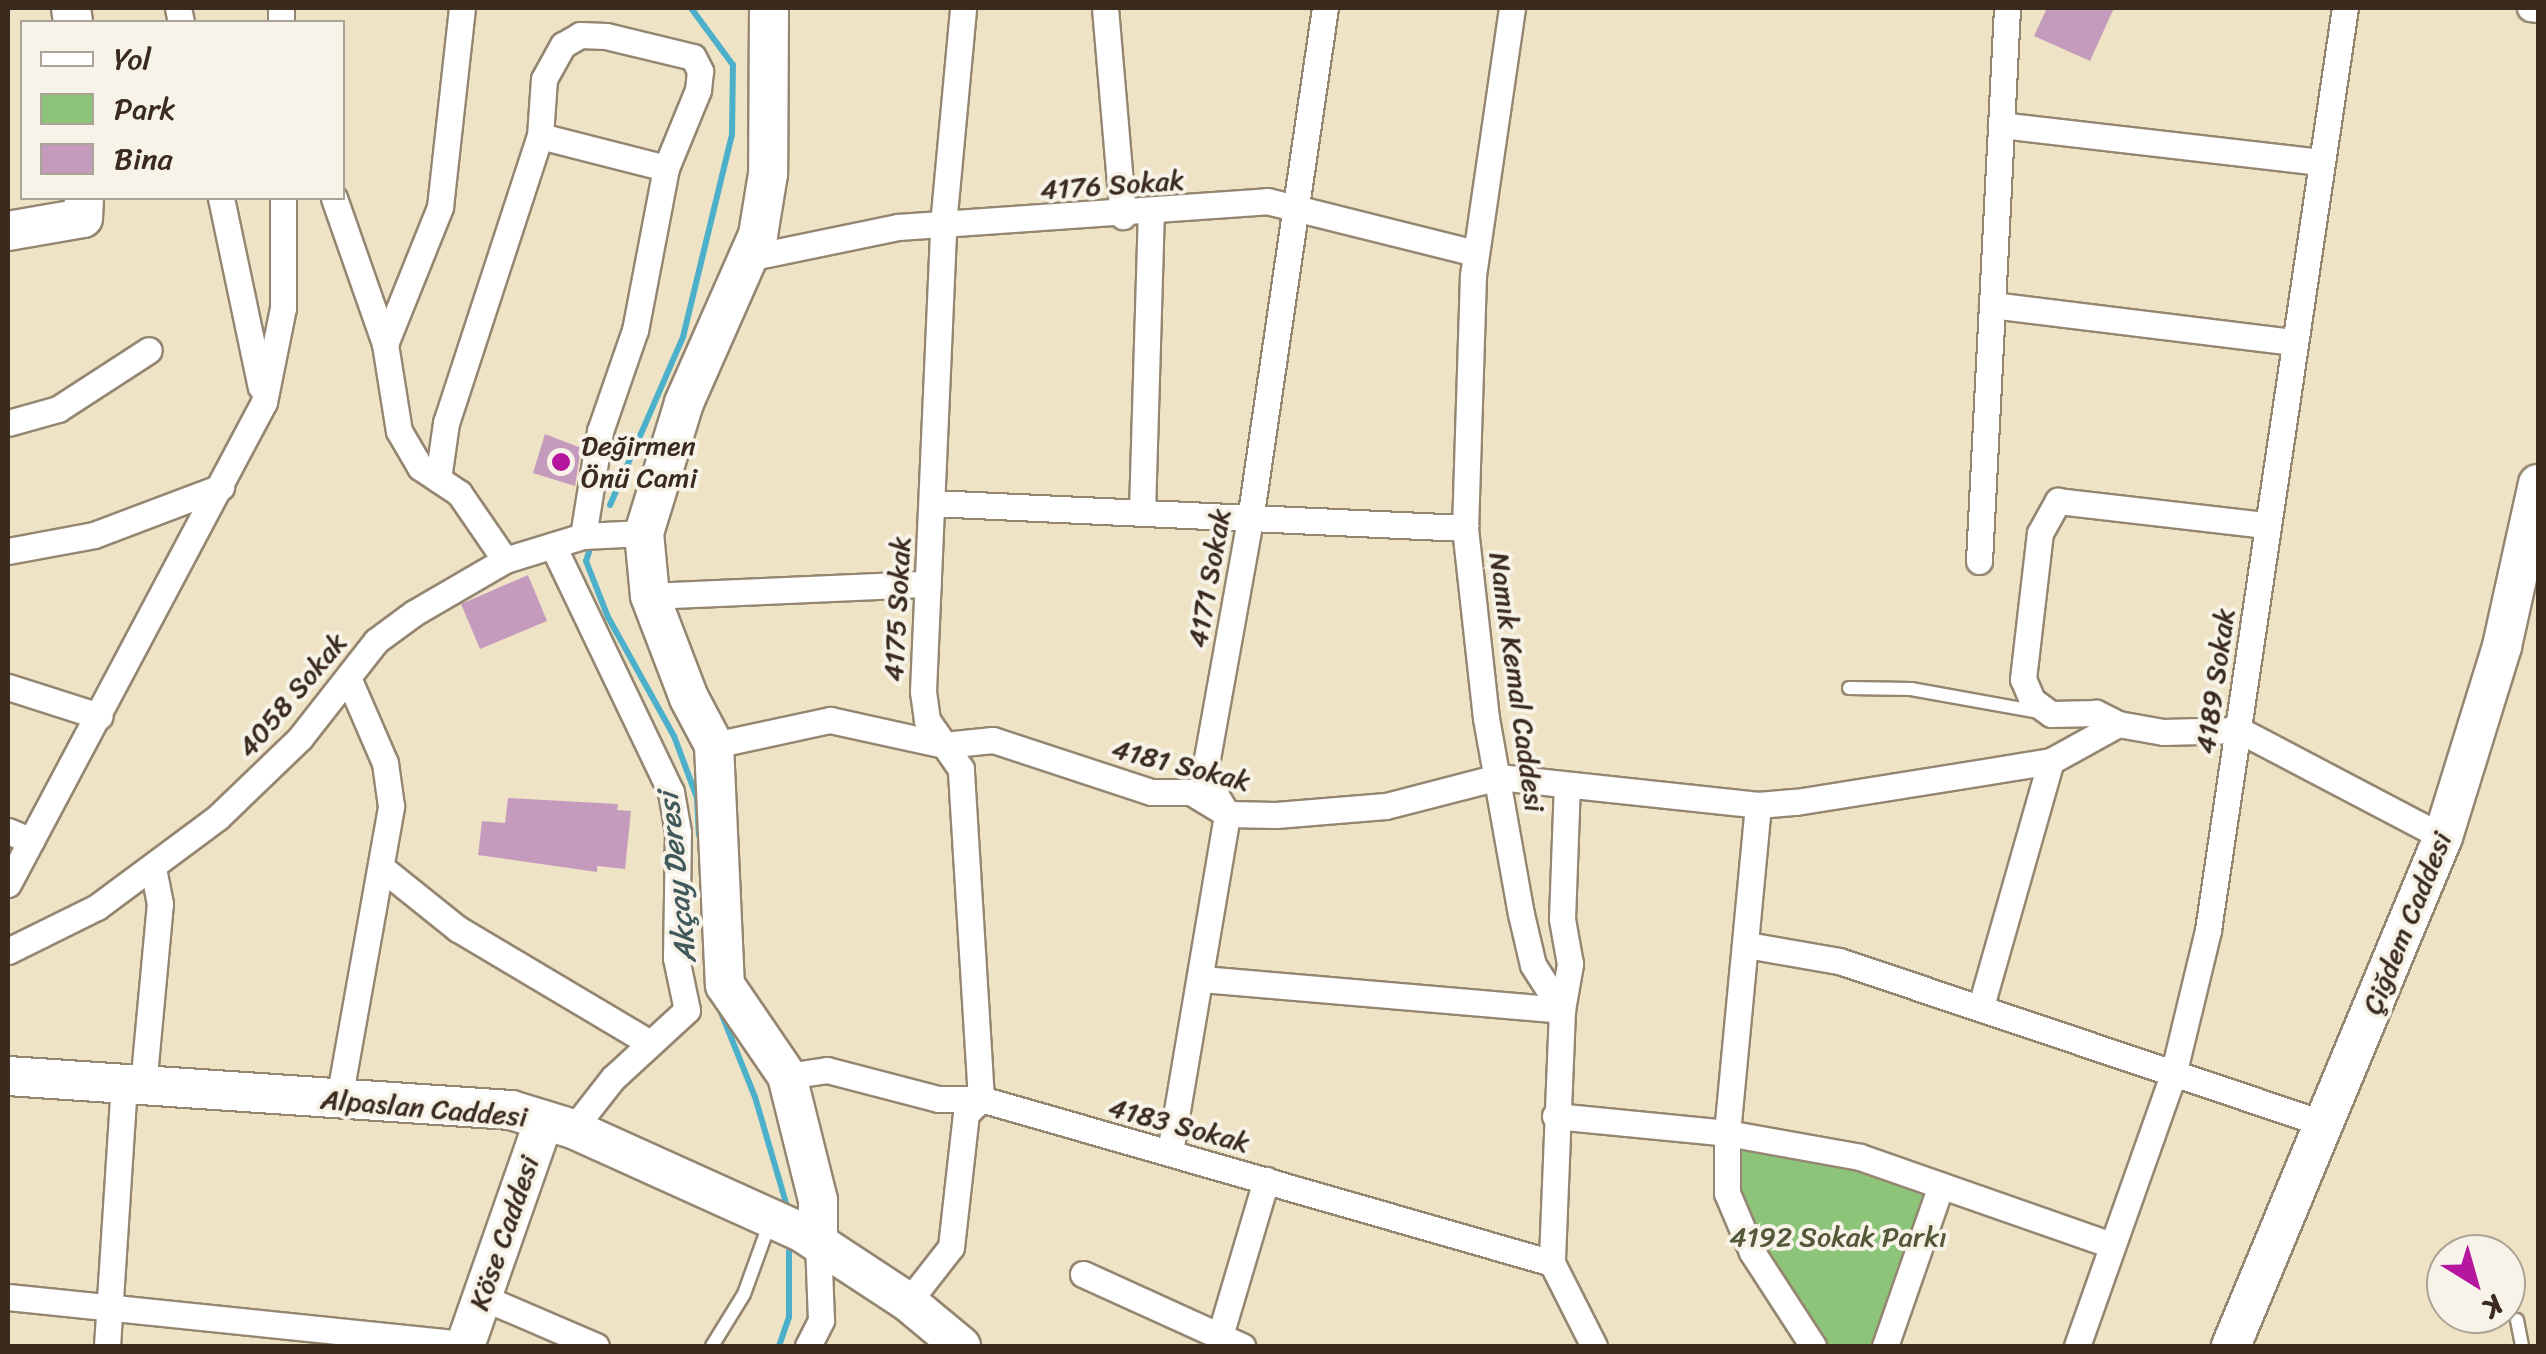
<!DOCTYPE html>
<meta charset="utf-8">
<style>
body{margin:0}
#map{position:relative;width:2546px;height:1354px;overflow:hidden;background:#efe3c5;font-family:Sriracha,sans-serif}
div>[style]{position:absolute}
.green>*{inset:0;background:#8cc579}
.stream>*{height:6px;margin:-3px;padding:0 3px;transform-origin:3px;border-radius:3px;background:#4cb0cb}
.building>*{inset:0;background:#c49bbd}
.roads{filter:drop-shadow(2px 0 #958672) drop-shadow(-2px 0 #958672) drop-shadow(0 2px #958672) drop-shadow(0 -2px #958672)}
.lane>*{height:12px;margin:-6px;padding:0 6px;transform-origin:6px;border-radius:6px;background:#fff}
.street>*{height:25px;margin:-12.5px;padding:0 12.5px;transform-origin:12.5px;border-radius:12.5px;background:#fff}
.secondary>*{height:38px;margin:-19px;padding:0 19px;transform-origin:19px;border-radius:19px;background:#fff}
.dots>*{width:28px;height:28px;translate:-50% -50%;box-sizing:border-box;border:5px solid #f7f3e8;border-radius:50%}
span{translate:-50% -50%;white-space:nowrap;text-align:center;line-height:1.15;-webkit-text-stroke:8px #f7f3e8;paint-order:stroke}
.street-label{font-size:28px;color:#3b2a1e}
.poi-label{font-size:28px;color:#3b2a1e}
.left{translate:0 -50%;text-align:left}
.park-label{font-size:28px;color:#535839}
.water-label{font-size:30px;color:#41595b;font-style:italic}
.frame{position:absolute;inset:0;border:10px solid #3b2a1e;pointer-events:none}
.legend{position:absolute;left:20px;top:20px;width:325px;height:180px;box-sizing:border-box;background:#f7f3e8;border:2px solid #aca397;margin:0;padding:12px 18px;list-style:none;font-size:30px;color:#3b2a1e}
.legend li{display:flex;align-items:center;gap:20px;height:50px}
.legend b{width:50px;border:2px solid #aca397}
.north{position:absolute;left:2426px;top:1234px;width:100px;height:100px;box-sizing:border-box;background:#f7f3e8;border:2px solid #aca397;border-radius:50%;rotate:143deg;font-size:28px;font-weight:700;line-height:40px;text-align:center;color:#3b2a1e}
.north::after{content:'';display:block;margin:auto;width:35px;height:45px;background:#b5179e;clip-path:polygon(50% 0,100% 100%,50% 72%,0 100%)}
</style>
<div id="map">
<div class="green">
<i style="clip-path:polygon(1741px 1150px,1854px 1166px,1923px 1194px,1876px 1346px,1826px 1346px,1738px 1201px)"></i>
</div>
<div class="stream">
<i style="left:610px;top:505px;width:183px;rotate:-66.5deg"></i>
<i style="left:683px;top:337px;width:209px;rotate:-76.4deg"></i>
<i style="left:732px;top:134px;width:69px;rotate:-89.2deg"></i>
<i style="left:733px;top:65px;width:71px;rotate:-126.4deg"></i>
<i style="left:589px;top:552px;width:9px;rotate:108deg"></i>
<i style="left:586px;top:561px;width:60px;rotate:68.6deg"></i>
<i style="left:608px;top:617px;width:136px;rotate:61deg"></i>
<i style="left:674px;top:736px;width:66px;rotate:69.6deg"></i>
<i style="left:697px;top:798px;width:37px;rotate:87deg"></i>
<i style="left:718px;top:1005px;width:99px;rotate:68.1deg"></i>
<i style="left:755px;top:1097px;width:118px;rotate:73.7deg"></i>
<i style="left:779px;top:1346px;width:31px;rotate:-71deg"></i>
<i style="left:789px;top:1317px;width:66px;rotate:-90deg"></i>
</div>
<div class="building">
<i style="clip-path:polygon(2047px 8px,2114px 8px,2090px 61px,2034px 36px)"></i>
<i style="clip-path:polygon(545px 434px,581px 448px,575px 486px,533px 473px)"></i>
<i style="clip-path:polygon(528px 575px,547px 621px,480px 649px,461px 604px)"></i>
<i style="clip-path:polygon(508px 798px,618px 804px,617px 810px,631px 811px,625px 869px,597px 866px,597px 872px,478px 855px,482px 821px,505px 823px)"></i>
</div>
<div class="roads">
<div class="lane">
<i style="left:1849px;top:688px;width:62px;rotate:0.9deg"></i>
<i style="left:1911px;top:689px;width:135px;rotate:10.2deg"></i>
<i style="left:2517px;top:1320px;width:26px;rotate:79deg"></i>
<i style="left:712px;top:1346px;width:61px;rotate:-58.4deg"></i>
<i style="left:744px;top:1294px;width:73px;rotate:-70.1deg"></i>
</div>
<div class="street">
<i style="left:178px;top:8px;width:14px;rotate:78deg"></i>
<i style="left:281px;top:8px;width:14px;rotate:90deg"></i>
<i style="left:1105px;top:8px;width:209px;rotate:85.1deg"></i>
<i style="left:1512px;top:8px;width:270px;rotate:98.3deg"></i>
<i style="left:1473px;top:275px;width:253px;rotate:91.8deg"></i>
<i style="left:1465px;top:528px;width:191px;rotate:83.7deg"></i>
<i style="left:1486px;top:718px;width:199px;rotate:79.9deg"></i>
<i style="left:1521px;top:914px;width:52px;rotate:76.8deg"></i>
<i style="left:1533px;top:965px;width:54px;rotate:57.2deg"></i>
<i style="left:1562px;top:1010px;width:253px;rotate:92.3deg"></i>
<i style="left:1552px;top:1263px;width:93px;rotate:63.2deg"></i>
<i style="left:2530px;top:8px;width:8px;rotate:7deg"></i>
<i style="left:2001px;top:125px;width:320px;rotate:6.6deg"></i>
<i style="left:540px;top:136px;width:130px;rotate:14.3deg"></i>
<i style="left:221px;top:198px;width:193px;rotate:78.1deg"></i>
<i style="left:334px;top:198px;width:155px;rotate:70.7deg"></i>
<i style="left:385px;top:344px;width:88px;rotate:80.9deg"></i>
<i style="left:399px;top:431px;width:42px;rotate:59.7deg"></i>
<i style="left:420px;top:467px;width:47px;rotate:33.7deg"></i>
<i style="left:459px;top:493px;width:81px;rotate:55.5deg"></i>
<i style="left:748px;top:258px;width:153px;rotate:-11.7deg"></i>
<i style="left:898px;top:227px;width:370px;rotate:-4deg"></i>
<i style="left:1267px;top:201px;width:215px;rotate:14deg"></i>
<i style="left:1992px;top:305px;width:302px;rotate:7deg"></i>
<i style="left:385px;top:344px;width:148px;rotate:-68.1deg"></i>
<i style="left:440px;top:207px;width:200px;rotate:-83.7deg"></i>
<i style="left:8px;top:423px;width:52px;rotate:-15.6deg"></i>
<i style="left:58px;top:409px;width:108px;rotate:-33deg"></i>
<i style="left:438px;top:479px;width:57px;rotate:-81.9deg"></i>
<i style="left:446px;top:423px;width:302px;rotate:-71.9deg"></i>
<i style="left:540px;top:136px;width:57px;rotate:-86deg"></i>
<i style="left:544px;top:79px;width:39px;rotate:-61deg"></i>
<i style="left:563px;top:45px;width:20px;rotate:-30deg"></i>
<i style="left:580px;top:35px;width:26px;rotate:2deg"></i>
<i style="left:606px;top:36px;width:89px;rotate:13.6deg"></i>
<i style="left:693px;top:57px;width:16px;rotate:63deg"></i>
<i style="left:700px;top:71px;width:19px;rotate:96deg"></i>
<i style="left:698px;top:90px;width:84px;rotate:112.3deg"></i>
<i style="left:666px;top:168px;width:165px;rotate:100.8deg"></i>
<i style="left:635px;top:330px;width:107px;rotate:109.1deg"></i>
<i style="left:600px;top:431px;width:106px;rotate:99.2deg"></i>
<i style="left:932px;top:503px;width:534px;rotate:2.69deg"></i>
<i style="left:1142px;top:512px;width:299px;rotate:-88.3deg"></i>
<i style="left:554px;top:548px;width:271px;rotate:64.4deg"></i>
<i style="left:671px;top:792px;width:41px;rotate:80.1deg"></i>
<i style="left:678px;top:832px;width:126px;rotate:90.9deg"></i>
<i style="left:676px;top:958px;width:53px;rotate:78.1deg"></i>
<i style="left:687px;top:1010px;width:100px;rotate:137.4deg"></i>
<i style="left:613px;top:1078px;width:65px;rotate:128.1deg"></i>
<i style="left:8px;top:551px;width:87px;rotate:-10.5deg"></i>
<i style="left:94px;top:535px;width:136px;rotate:-20.7deg"></i>
<i style="left:1979px;top:561px;width:554px;rotate:-87.1deg"></i>
<i style="left:650px;top:596px;width:278px;rotate:-2.5deg"></i>
<i style="left:8px;top:687px;width:96px;rotate:17.7deg"></i>
<i style="left:2118px;top:724px;width:25px;rotate:-153deg"></i>
<i style="left:2096px;top:713px;width:45px;rotate:178.7deg"></i>
<i style="left:2051px;top:714px;width:24px;rotate:-144deg"></i>
<i style="left:2032px;top:700px;width:23px;rotate:-113deg"></i>
<i style="left:2023px;top:679px;width:147px;rotate:-83.4deg"></i>
<i style="left:2040px;top:533px;width:37px;rotate:-61deg"></i>
<i style="left:2058px;top:501px;width:210px;rotate:6.6deg"></i>
<i style="left:714px;top:745px;width:119px;rotate:-12.2deg"></i>
<i style="left:830px;top:720px;width:117px;rotate:12.4deg"></i>
<i style="left:944px;top:745px;width:49px;rotate:-5.8deg"></i>
<i style="left:993px;top:740px;width:166px;rotate:18.2deg"></i>
<i style="left:1151px;top:792px;width:40px"></i>
<i style="left:1191px;top:792px;width:42px;rotate:31.4deg"></i>
<i style="left:1227px;top:814px;width:49px;rotate:1.2deg"></i>
<i style="left:1276px;top:815px;width:110px;rotate:-4.7deg"></i>
<i style="left:1386px;top:806px;width:116px;rotate:-14.5deg"></i>
<i style="left:1498px;top:777px;width:262px;rotate:6.1deg"></i>
<i style="left:1758px;top:805px;width:38px;rotate:-5deg"></i>
<i style="left:1796px;top:802px;width:258px;rotate:-9.1deg"></i>
<i style="left:2051px;top:761px;width:77px;rotate:-28.9deg"></i>
<i style="left:2118px;top:724px;width:46px;rotate:10.1deg"></i>
<i style="left:2163px;top:732px;width:76px;rotate:-1.5deg"></i>
<i style="left:2239px;top:730px;width:230px;rotate:27.7deg"></i>
<i style="left:1758px;top:805px;width:329px;rotate:95.4deg"></i>
<i style="left:1727px;top:1133px;width:60px;rotate:90deg"></i>
<i style="left:1727px;top:1193px;width:64px;rotate:67deg"></i>
<i style="left:1752px;top:1252px;width:112px;rotate:57deg"></i>
<i style="left:8px;top:831px;width:25px;rotate:23deg"></i>
<i style="left:382px;top:868px;width:97px;rotate:38.8deg"></i>
<i style="left:458px;top:929px;width:221px;rotate:30.7deg"></i>
<i style="left:8px;top:884px;width:546px;rotate:-62.03deg"></i>
<i style="left:264px;top:402px;width:96px;rotate:-78.6deg"></i>
<i style="left:283px;top:308px;width:110px;rotate:-90deg"></i>
<i style="left:1747px;top:945px;width:93px;rotate:9.9deg"></i>
<i style="left:1839px;top:961px;width:513px;rotate:18.54deg"></i>
<i style="left:8px;top:951px;width:99px;rotate:-26.3deg"></i>
<i style="left:97px;top:907px;width:151px;rotate:-36.6deg"></i>
<i style="left:218px;top:817px;width:114px;rotate:-43.9deg"></i>
<i style="left:300px;top:738px;width:123px;rotate:-51.9deg"></i>
<i style="left:376px;top:641px;width:47px;rotate:-36.4deg"></i>
<i style="left:414px;top:613px;width:105px;rotate:-30.2deg"></i>
<i style="left:505px;top:560px;width:82px;rotate:-17.1deg"></i>
<i style="left:583px;top:536px;width:61px;rotate:-2.8deg"></i>
<i style="left:1202px;top:979px;width:361px;rotate:4.9deg"></i>
<i style="left:1562px;top:1010px;width:47px;rotate:-80.1deg"></i>
<i style="left:1570px;top:964px;width:46px;rotate:-100.1deg"></i>
<i style="left:1562px;top:919px;width:134px;rotate:-87.9deg"></i>
<i style="left:1981px;top:1006px;width:255px;rotate:-74.1deg"></i>
<i style="left:787px;top:1076px;width:40px;rotate:-8.5deg"></i>
<i style="left:827px;top:1070px;width:115px;rotate:14.6deg"></i>
<i style="left:938px;top:1099px;width:43px"></i>
<i style="left:981px;top:1099px;width:594px;rotate:16.02deg"></i>
<i style="left:143px;top:1086px;width:183px;rotate:-84.7deg"></i>
<i style="left:160px;top:904px;width:37px;rotate:-101deg"></i>
<i style="left:339px;top:1099px;width:298px;rotate:-79.9deg"></i>
<i style="left:391px;top:806px;width:43px;rotate:-97.9deg"></i>
<i style="left:385px;top:763px;width:90px;rotate:-113.4deg"></i>
<i style="left:1555px;top:1116px;width:173px;rotate:5.6deg"></i>
<i style="left:1727px;top:1133px;width:135px;rotate:10.2deg"></i>
<i style="left:1860px;top:1157px;width:266px;rotate:19.3deg"></i>
<i style="left:1170px;top:1152px;width:343px;rotate:-80.4deg"></i>
<i style="left:1227px;top:814px;width:45px;rotate:-120.5deg"></i>
<i style="left:1204px;top:775px;width:259px;rotate:-79.8deg"></i>
<i style="left:1250px;top:520px;width:517px;rotate:-81.67deg"></i>
<i style="left:1083px;top:1274px;width:175px;rotate:24.4deg"></i>
<i style="left:8px;top:1297px;width:460px;rotate:5.9deg"></i>
<i style="left:482px;top:1297px;width:124px;rotate:23.3deg"></i>
<i style="left:908px;top:1302px;width:70px;rotate:-52deg"></i>
<i style="left:951px;top:1247px;width:134px;rotate:-83.6deg"></i>
<i style="left:966px;top:1114px;width:21px;rotate:-45deg"></i>
<i style="left:981px;top:1099px;width:331px;rotate:-93.5deg"></i>
<i style="left:961px;top:769px;width:60px;rotate:-124.8deg"></i>
<i style="left:927px;top:720px;width:29px;rotate:-98deg"></i>
<i style="left:923px;top:691px;width:466px;rotate:-87.5deg"></i>
<i style="left:943px;top:225px;width:218px;rotate:-84.7deg"></i>
<i style="left:1219px;top:1339px;width:166px;rotate:-73.5deg"></i>
<i style="left:107px;top:1346px;width:263px;rotate:-86.3deg"></i>
<i style="left:808px;top:1346px;width:29px;rotate:-63deg"></i>
<i style="left:821px;top:1320px;width:78px;rotate:-92.2deg"></i>
<i style="left:1885px;top:1346px;width:170px;rotate:-70.8deg"></i>
<i style="left:2077px;top:1346px;width:288px;rotate:-70.5deg"></i>
<i style="left:2173px;top:1075px;width:149px;rotate:-76.4deg"></i>
<i style="left:2208px;top:930px;width:932px;rotate:-81.55deg"></i>
</div>
<div class="secondary">
<i style="left:71px;top:8px;width:14px;rotate:82deg"></i>
<i style="left:769px;top:8px;width:166px;rotate:90.3deg"></i>
<i style="left:768px;top:174px;width:62px;rotate:99.3deg"></i>
<i style="left:758px;top:235px;width:184px;rotate:113.8deg"></i>
<i style="left:684px;top:403px;width:136px;rotate:107.1deg"></i>
<i style="left:644px;top:533px;width:63px;rotate:84.6deg"></i>
<i style="left:650px;top:596px;width:109px;rotate:69.1deg"></i>
<i style="left:689px;top:698px;width:53px;rotate:62deg"></i>
<i style="left:714px;top:745px;width:240px;rotate:87.4deg"></i>
<i style="left:725px;top:985px;width:110px;rotate:55.7deg"></i>
<i style="left:787px;top:1076px;width:128px;rotate:76deg"></i>
<i style="left:818px;top:1200px;width:42px;rotate:90deg"></i>
<i style="left:8px;top:231px;width:76px;rotate:-9.8deg"></i>
<i style="left:83px;top:218px;width:20px;rotate:-87deg"></i>
<i style="left:8px;top:1076px;width:504px;rotate:3.87deg"></i>
<i style="left:511px;top:1110px;width:65px;rotate:17deg"></i>
<i style="left:573px;top:1129px;width:252px;rotate:24.3deg"></i>
<i style="left:803px;top:1233px;width:126px;rotate:33.3deg"></i>
<i style="left:908px;top:1302px;width:69px;rotate:39.7deg"></i>
<i style="left:465px;top:1346px;width:239px;rotate:-70.7deg"></i>
<i style="left:2231px;top:1346px;width:551px;rotate:-67.39deg"></i>
<i style="left:2443px;top:837px;width:200px;rotate:-72.8deg"></i>
<i style="left:2502px;top:646px;width:166px;rotate:-77.5deg"></i>
</div>
</div>
<div class="dots">
<i style="left:561px;top:462px;background:#b5179e"></i>
</div>
<div class="street-label">
<span style="left:1112px;top:185px;rotate:-4deg">4176 Sokak</span>
<span style="left:1209px;top:578px;rotate:-80deg">4171 Sokak</span>
<span style="left:897px;top:609px;rotate:-87deg">4175 Sokak</span>
<span style="left:2215px;top:681px;rotate:-82deg">4189 Sokak</span>
<span style="left:1517px;top:682px;rotate:82deg">Namık Kemal Caddesi</span>
<span style="left:292px;top:695px;rotate:-50deg">4058 Sokak</span>
<span style="left:1181px;top:765px;rotate:14deg">4181 Sokak</span>
<span style="left:2407px;top:923px;rotate:-68deg">Çiğdem Caddesi</span>
<span style="left:424px;top:1108px;rotate:5deg">Alpaslan Caddesi</span>
<span style="left:1179px;top:1125px;rotate:15deg">4183 Sokak</span>
<span style="left:504px;top:1233px;rotate:-71deg">Köse Caddesi</span>
</div>
<div class="poi-label">
<span class="left" style="left:581px;top:462px">Değirmen<br>Önü Cami</span>
</div>
<div class="park-label">
<span style="left:1838px;top:1237px">4192 Sokak Parkı</span>
</div>
<div class="water-label">
<span style="left:677px;top:878px;rotate:-96deg">Akçay Deresi</span>
</div>
<div class="frame"></div>
<ul class="legend">
<li><b style="height:12px;background:#fff"></b>Yol</li>
<li><b style="height:28px;background:#8cc579"></b>Park</li>
<li><b style="height:28px;background:#c49bbd"></b>Bina</li>
</ul>
<div class="north">K</div>
</div>
